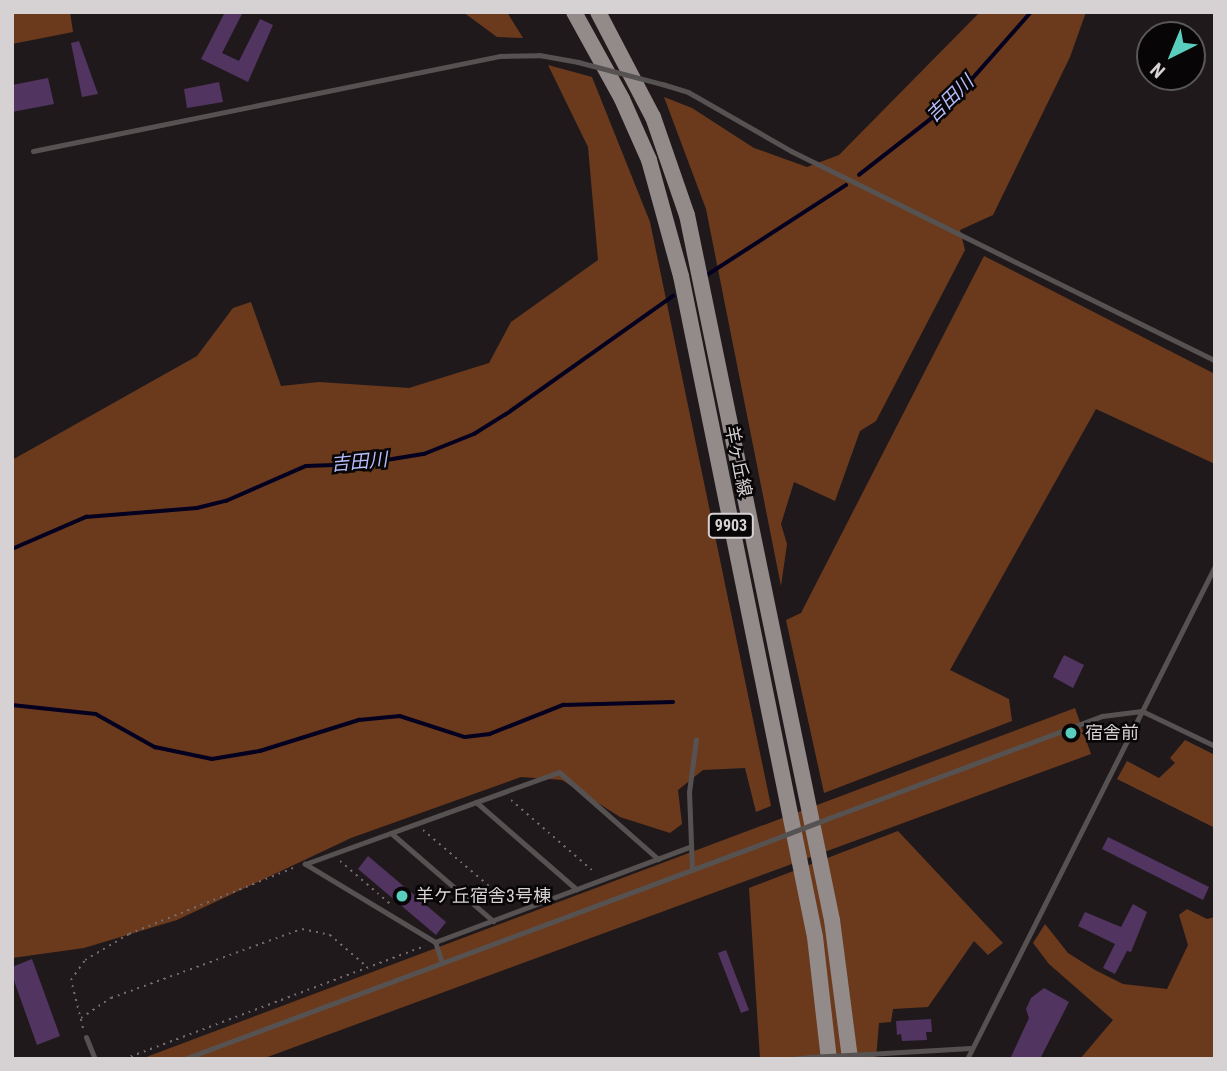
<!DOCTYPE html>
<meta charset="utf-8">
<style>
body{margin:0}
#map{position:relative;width:1227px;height:1071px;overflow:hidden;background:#20191c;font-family:"Roboto Condensed","Noto Sans JP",sans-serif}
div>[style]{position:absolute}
.forest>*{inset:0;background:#6b3a1c}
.stream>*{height:3.5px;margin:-1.75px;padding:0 1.75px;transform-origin:1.75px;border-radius:1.75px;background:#04001f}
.building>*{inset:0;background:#513460}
.path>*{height:2px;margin-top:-1px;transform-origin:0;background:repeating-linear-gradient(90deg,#726c6f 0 2px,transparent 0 7px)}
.lane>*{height:5px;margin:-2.5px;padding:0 2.5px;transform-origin:2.5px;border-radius:2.5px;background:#575252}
.primary>*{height:16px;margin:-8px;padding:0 8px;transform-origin:8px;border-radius:8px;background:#938a8a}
.lane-bridge>*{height:5px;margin:-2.5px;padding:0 2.5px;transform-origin:2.5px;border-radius:2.5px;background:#575252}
.dots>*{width:19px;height:19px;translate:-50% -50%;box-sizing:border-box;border:4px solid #080506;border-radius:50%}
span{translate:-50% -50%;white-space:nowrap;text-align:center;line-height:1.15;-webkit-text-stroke:5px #080506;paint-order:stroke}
.shield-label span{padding:2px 5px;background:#080506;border:2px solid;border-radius:5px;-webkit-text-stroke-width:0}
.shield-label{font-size:16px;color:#d6d1d3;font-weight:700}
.street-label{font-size:18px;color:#d6d1d3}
.poi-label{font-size:18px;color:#d6d1d3}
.left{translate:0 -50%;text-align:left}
.water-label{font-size:19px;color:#b6bbfa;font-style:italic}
.frame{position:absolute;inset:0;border:14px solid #d6d1d3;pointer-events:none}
.north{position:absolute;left:1136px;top:21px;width:70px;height:70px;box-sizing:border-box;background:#080506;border:2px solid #5a5758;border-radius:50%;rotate:223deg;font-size:19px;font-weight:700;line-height:28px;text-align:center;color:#d6d1d3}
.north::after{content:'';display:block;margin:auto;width:24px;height:32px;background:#59cebf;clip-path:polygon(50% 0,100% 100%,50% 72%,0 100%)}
</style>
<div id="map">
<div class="forest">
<i style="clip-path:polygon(12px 12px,70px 12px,73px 32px,12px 44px)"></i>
<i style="clip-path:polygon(463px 12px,507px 12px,523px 38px,497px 37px)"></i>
<i style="clip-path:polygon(980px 12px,1086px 12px,1070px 57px,993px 215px,960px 230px,965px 250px,876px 421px,860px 431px,835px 501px,794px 482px,781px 524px,787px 544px,781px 586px,706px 209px,664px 97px,692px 108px,754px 148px,807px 167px,839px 155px)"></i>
<i style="clip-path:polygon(548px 65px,592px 77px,650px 222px,771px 806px,756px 812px,745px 768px,703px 770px,678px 790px,682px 824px,670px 833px,620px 817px,562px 780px,521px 777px,351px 838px,177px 920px,84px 948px,12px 958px,12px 460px,197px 356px,233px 308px,251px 302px,281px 386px,319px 382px,409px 388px,489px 363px,511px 322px,598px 260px,588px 147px)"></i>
<i style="clip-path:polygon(984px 256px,1215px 374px,1215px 464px,1096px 409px,950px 670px,1009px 699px,1012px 721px,824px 793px,786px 620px,801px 613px)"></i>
<i style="clip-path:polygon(1075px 708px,1091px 754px,262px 1059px,141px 1059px)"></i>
<i style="clip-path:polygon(1185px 740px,1215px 755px,1215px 828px,1117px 779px,1127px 761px,1159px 778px,1175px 763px,1170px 758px)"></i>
<i style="clip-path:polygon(898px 831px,1003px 943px,988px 955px,974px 941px,928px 1007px,893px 1009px,891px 1022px,879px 1023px,876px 1059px,760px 1059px,749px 888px)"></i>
<i style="clip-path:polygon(1187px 909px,1207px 919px,1215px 917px,1215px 1059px,1080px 1059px,1113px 1020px,1049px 964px,1033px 943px,1045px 924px,1068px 953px,1095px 970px,1123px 984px,1167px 989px,1188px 945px,1179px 915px)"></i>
</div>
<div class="stream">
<i style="left:859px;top:175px;width:115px;rotate:-38deg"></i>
<i style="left:950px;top:104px;width:123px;rotate:-48.6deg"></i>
<i style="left:704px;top:277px;width:169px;rotate:-32.9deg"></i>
<i style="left:12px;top:549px;width:81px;rotate:-23.4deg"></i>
<i style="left:86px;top:517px;width:111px;rotate:-4.6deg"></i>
<i style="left:197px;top:508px;width:30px;rotate:-14deg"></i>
<i style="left:226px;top:501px;width:87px;rotate:-23.6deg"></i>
<i style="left:306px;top:466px;width:56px;rotate:-2deg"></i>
<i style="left:362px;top:464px;width:63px;rotate:-9.2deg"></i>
<i style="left:424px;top:454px;width:54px;rotate:-21.8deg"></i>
<i style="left:474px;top:434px;width:36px;rotate:-32deg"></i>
<i style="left:505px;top:415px;width:206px;rotate:-35.3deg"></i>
<i style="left:12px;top:705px;width:84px;rotate:6.1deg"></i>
<i style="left:96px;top:714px;width:68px;rotate:29.2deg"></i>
<i style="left:155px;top:747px;width:58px;rotate:11.9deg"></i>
<i style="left:212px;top:759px;width:49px;rotate:-9.5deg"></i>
<i style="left:260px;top:751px;width:104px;rotate:-17.4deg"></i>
<i style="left:359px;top:720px;width:41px;rotate:-5.6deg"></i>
<i style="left:400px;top:716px;width:68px;rotate:17.9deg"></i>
<i style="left:465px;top:737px;width:25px;rotate:-7deg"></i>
<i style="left:490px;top:734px;width:79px;rotate:-21.7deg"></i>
<i style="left:563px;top:705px;width:110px;rotate:-1.6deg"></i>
</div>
<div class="building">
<i style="clip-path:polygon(225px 12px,243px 12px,222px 53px,239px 61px,260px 19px,273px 25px,248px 82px,201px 59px)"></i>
<i style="clip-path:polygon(79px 41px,98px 94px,82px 97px,71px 43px)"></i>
<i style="clip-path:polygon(48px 78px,54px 104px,12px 112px,12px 85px)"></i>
<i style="clip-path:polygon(219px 82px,223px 102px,187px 108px,184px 89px)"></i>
<i style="clip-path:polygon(1064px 655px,1084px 665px,1073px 688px,1053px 677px)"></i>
<i style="clip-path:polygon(1108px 837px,1209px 887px,1203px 900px,1102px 849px)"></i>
<i style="clip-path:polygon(368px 856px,446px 922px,436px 935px,358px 869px)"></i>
<i style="clip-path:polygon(1133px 904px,1147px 912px,1131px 952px,1127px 951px,1115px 974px,1103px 968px,1115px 944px,1078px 926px,1085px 912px,1121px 927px)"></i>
<i style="clip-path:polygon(726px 950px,749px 1010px,741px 1013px,718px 953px)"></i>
<i style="clip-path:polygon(32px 959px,60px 1036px,37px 1045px,12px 975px,12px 967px)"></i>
<i style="clip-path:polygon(1044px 988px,1069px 1002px,1040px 1059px,1010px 1059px,1029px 1018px,1026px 1009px,1031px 998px)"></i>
<i style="clip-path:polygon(931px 1019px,932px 1032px,926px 1032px,927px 1040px,902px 1041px,901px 1034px,897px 1035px,896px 1021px)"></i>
</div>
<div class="path">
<i style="left:511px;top:800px;width:110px;rotate:40.9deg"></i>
<i style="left:423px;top:830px;width:113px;rotate:40.3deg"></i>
<i style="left:340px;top:861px;width:65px;rotate:40.6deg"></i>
<i style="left:81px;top:1018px;width:36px;rotate:-34deg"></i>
<i style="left:111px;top:998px;width:203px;rotate:-19.9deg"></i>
<i style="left:302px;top:929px;width:29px;rotate:12deg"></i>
<i style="left:330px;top:935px;width:48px;rotate:40.7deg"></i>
<i style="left:83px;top:1028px;width:49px;rotate:-104deg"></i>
<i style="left:71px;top:980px;width:24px;rotate:-55deg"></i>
<i style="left:85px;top:960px;width:51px;rotate:-30.6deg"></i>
<i style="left:129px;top:934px;width:180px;rotate:-21.9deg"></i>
<i style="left:124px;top:1059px;width:322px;rotate:-20.6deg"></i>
</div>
<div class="lane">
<i style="left:662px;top:84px;width:27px;rotate:17deg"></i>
<i style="left:688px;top:92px;width:119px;rotate:29.8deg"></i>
<i style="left:791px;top:151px;width:473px;rotate:26.3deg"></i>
<i style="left:33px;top:151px;width:477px;rotate:-11.5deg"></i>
<i style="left:500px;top:56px;width:39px;rotate:-1deg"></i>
<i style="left:539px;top:55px;width:40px;rotate:10deg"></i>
<i style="left:476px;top:802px;width:133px;rotate:41deg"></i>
<i style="left:840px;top:814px;width:280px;rotate:-20.5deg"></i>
<i style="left:1102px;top:716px;width:40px;rotate:-7.1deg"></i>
<i style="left:1142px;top:711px;width:81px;rotate:25.6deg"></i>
<i style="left:391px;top:833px;width:135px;rotate:40.8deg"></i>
<i style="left:692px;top:870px;width:78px;rotate:-92.2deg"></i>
<i style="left:689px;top:792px;width:53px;rotate:-82.5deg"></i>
<i style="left:435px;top:942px;width:271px;rotate:-20.5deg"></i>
<i style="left:442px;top:963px;width:22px;rotate:-108deg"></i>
<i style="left:435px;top:942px;width:152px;rotate:-149deg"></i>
<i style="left:305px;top:864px;width:270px;rotate:-19.9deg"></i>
<i style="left:559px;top:772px;width:132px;rotate:41.3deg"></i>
<i style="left:86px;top:1037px;width:24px;rotate:68deg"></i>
<i style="left:867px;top:1054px;width:104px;rotate:-3.3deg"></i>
<i style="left:184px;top:1059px;width:610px;rotate:-20.42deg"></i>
<i style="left:791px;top:1059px;width:18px;rotate:-6deg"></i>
<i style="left:967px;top:1059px;width:552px;rotate:-63.3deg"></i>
</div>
<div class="primary">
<i style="left:574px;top:12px;width:99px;rotate:61.1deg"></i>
<i style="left:622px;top:99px;width:67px;rotate:66.1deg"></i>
<i style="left:649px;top:160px;width:120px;rotate:74.6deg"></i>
<i style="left:681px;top:276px;width:674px;rotate:78.54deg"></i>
<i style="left:815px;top:937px;width:123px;rotate:83.5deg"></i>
<i style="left:598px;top:12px;width:119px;rotate:62.4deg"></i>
<i style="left:653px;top:117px;width:104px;rotate:70.9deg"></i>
<i style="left:687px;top:215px;width:720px;rotate:78.38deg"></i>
<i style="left:832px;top:920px;width:140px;rotate:82.6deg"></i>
</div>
<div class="lane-bridge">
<i style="left:578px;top:62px;width:87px;rotate:14.7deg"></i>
<i style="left:756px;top:846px;width:90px;rotate:-20.9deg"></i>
<i style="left:809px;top:1057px;width:58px;rotate:-3deg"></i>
</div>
<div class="dots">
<i style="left:1071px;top:733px;background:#59cebf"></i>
<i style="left:402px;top:896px;background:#59cebf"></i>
</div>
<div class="shield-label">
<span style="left:731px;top:526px">9903</span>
</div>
<div class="street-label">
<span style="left:738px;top:461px;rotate:79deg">羊ヶ丘線</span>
</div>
<div class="poi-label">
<span class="left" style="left:1085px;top:733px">宿舎前</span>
<span class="left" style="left:416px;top:896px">羊ケ丘宿舎3号棟</span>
</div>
<div class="water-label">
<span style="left:950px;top:99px;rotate:-44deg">吉田川</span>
<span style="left:359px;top:462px;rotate:-5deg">吉田川</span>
</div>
<div class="frame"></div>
<div class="north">N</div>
</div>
